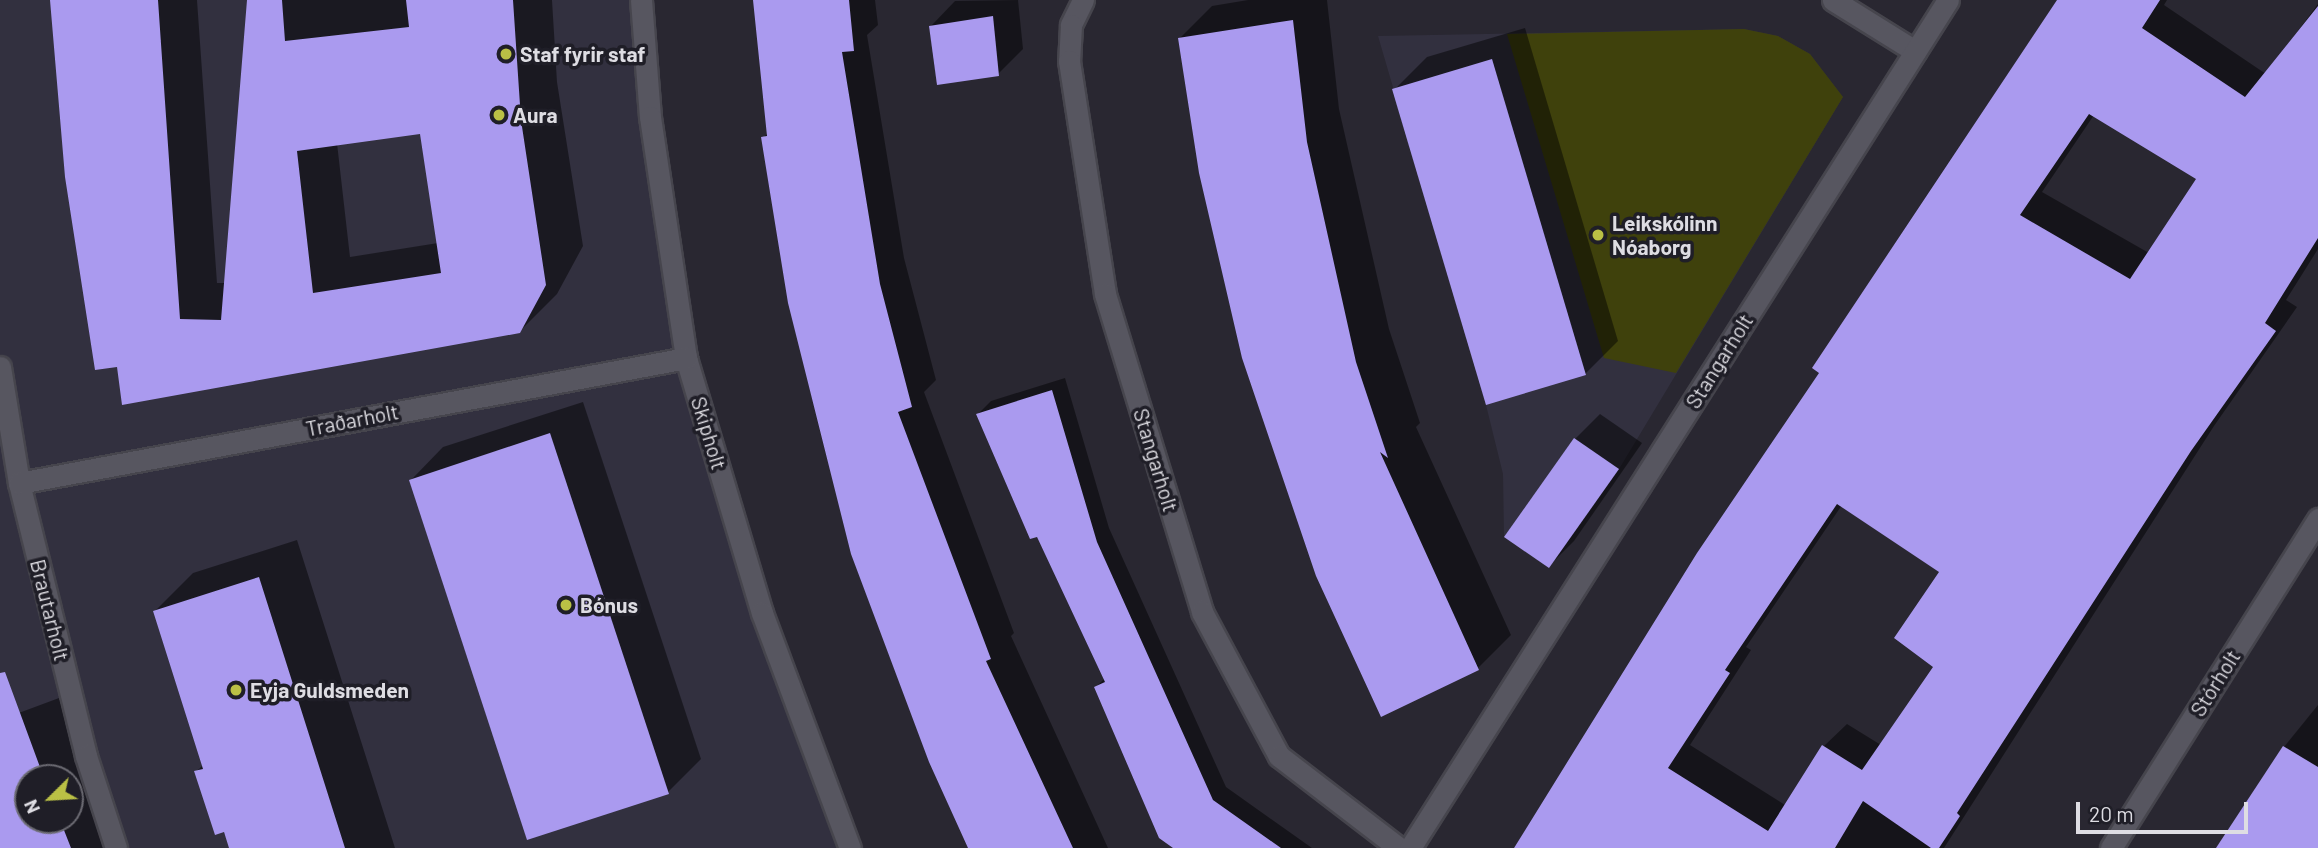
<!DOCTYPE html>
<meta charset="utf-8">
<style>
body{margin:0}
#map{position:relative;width:2318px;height:848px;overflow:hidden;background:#292731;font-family:Barlow,sans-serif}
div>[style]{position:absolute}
.built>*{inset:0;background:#32303f}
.green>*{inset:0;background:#3f410c}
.shadow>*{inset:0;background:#0007}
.building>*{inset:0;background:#aa9aef}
.roads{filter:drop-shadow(2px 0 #46454d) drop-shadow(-2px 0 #46454d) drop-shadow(0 2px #46454d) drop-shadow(0 -2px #46454d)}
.minor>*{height:21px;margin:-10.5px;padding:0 10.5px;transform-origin:10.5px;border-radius:10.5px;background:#575660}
.dots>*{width:19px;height:19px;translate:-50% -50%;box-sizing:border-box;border:4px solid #1f1e27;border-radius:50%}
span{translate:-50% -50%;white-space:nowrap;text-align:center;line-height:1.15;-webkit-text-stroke:7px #1f1e27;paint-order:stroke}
.poi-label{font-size:21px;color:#dedde3;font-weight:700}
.left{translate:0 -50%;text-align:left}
.street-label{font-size:21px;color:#dedde3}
.north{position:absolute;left:14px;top:764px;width:70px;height:70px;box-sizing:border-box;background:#1f1e27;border:2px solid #6b6a72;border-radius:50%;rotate:246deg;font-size:19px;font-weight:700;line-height:28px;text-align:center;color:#dedde3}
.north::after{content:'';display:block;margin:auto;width:24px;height:32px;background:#bac045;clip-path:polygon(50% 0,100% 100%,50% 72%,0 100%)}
.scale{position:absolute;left:2076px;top:802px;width:172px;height:32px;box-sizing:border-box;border:4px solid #dedde3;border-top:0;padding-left:9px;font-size:21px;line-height:24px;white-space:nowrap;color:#dedde3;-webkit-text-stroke:5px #1f1e27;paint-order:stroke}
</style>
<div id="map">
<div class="built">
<i style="clip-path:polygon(evenodd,0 0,635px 0,681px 367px,840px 848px,0 848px,0 0,28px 778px,70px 778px,70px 820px,28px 820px,28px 778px)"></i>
<i style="clip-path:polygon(1744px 29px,1778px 36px,1810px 54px,1843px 97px,1619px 469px,1549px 568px,1504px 537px,1503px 474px,1486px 405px,1378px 36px)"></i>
</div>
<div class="green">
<i style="clip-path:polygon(1744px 29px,1778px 36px,1810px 54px,1843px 97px,1676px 373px,1604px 358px,1507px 34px)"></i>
</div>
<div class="shadow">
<i style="clip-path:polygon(evenodd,52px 0,197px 0,217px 283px,226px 283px,248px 0,552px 0,557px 82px,583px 246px,557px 294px,519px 332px,124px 403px,52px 0,421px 132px,438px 243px,350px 257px,337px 143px,421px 132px)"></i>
<i style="clip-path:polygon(755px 0,875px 0,878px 25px,867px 35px,904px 258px,936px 380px,924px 392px,1014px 633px,1011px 636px,1108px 848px,970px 848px,763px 138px,768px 133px)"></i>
<i style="clip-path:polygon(1018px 0,1023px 49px,998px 74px,931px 26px,955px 1px)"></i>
<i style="clip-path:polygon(1248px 0,1327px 0,1339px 109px,1389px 329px,1420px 423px,1416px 427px,1511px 635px,1478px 668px,1179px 39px,1212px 6px)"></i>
<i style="clip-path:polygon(evenodd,2059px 0,2167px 0,2164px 5px,2266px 74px,2318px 4px,2318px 249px,2286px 300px,2297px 307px,2214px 426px,1944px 848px,1514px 848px,2059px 0,2094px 115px,2198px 178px,2149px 253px,2042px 192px,2094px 115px,2059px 0,1842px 505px,1941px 571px,1935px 667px,1881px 745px,1847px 724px,1824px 746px,1785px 805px,1690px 745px,1751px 650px,1746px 647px,1842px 505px)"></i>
<i style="clip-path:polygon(1525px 28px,1618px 341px,1585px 374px,1394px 90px,1427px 57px)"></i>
<i style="clip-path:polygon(1065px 378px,1109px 528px,1226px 787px,1312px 848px,1176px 848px,1096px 687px,1105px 678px,978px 414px,991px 401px)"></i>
<i style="clip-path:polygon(583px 402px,701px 759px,668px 792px,411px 480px,443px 447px)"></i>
<i style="clip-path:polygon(1600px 414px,1642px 443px,1574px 541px,1549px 566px,1575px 439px)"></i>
<i style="clip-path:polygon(297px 540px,395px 848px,231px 848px,196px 772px,204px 764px,155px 611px,193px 573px)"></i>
<i style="clip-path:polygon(evenodd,59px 698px,115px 848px,0 848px,0 730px,16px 714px,59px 698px,28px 778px,70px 778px,70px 820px,28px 820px,28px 778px)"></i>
<i style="clip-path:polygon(2318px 705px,2318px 848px,2218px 848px,2284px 747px)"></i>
</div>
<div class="building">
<i style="clip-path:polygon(evenodd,50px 0,158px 0,180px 319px,221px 320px,247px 0,282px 0,285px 41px,409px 27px,406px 0,513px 0,521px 120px,546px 285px,520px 333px,122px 405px,117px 367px,95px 370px,65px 177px,50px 0,420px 134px,441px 273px,313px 293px,297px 151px,420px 134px)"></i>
<i style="clip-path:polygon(753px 0,849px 0,854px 51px,842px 52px,880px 284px,912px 407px,898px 412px,991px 659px,986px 661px,1073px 848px,968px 848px,929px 762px,851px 554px,788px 303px,761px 137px,767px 136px)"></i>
<i style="clip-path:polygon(evenodd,2057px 0,2160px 0,2142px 28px,2245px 97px,2318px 6px,2318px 238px,2265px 323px,2276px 331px,2191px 451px,1957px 813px,1960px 816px,1939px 848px,1931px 848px,1863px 801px,1835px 848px,1514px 848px,1697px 553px,1819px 373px,1812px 368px,2057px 0,2089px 114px,2196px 179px,2130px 279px,2020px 215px,2089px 114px,2057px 0,1837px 504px,1939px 572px,1894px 638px,1933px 667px,1862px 770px,1822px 745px,1768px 831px,1668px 768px,1730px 673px,1725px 670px,1837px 504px)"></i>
<i style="clip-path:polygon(993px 16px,999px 76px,937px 85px,929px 26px)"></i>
<i style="clip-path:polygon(1293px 20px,1307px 142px,1356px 362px,1388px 458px,1380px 452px,1479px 670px,1381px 717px,1316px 576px,1242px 358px,1199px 173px,1178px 38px)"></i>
<i style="clip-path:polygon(1492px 59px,1586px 375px,1486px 405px,1392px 89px)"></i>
<i style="clip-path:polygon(1052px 390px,1097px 542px,1213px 800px,1281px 848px,1173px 848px,1159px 838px,1094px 687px,1105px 682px,1037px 537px,1030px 539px,976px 414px)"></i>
<i style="clip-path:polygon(550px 433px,669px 794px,527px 840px,409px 480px)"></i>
<i style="clip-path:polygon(1574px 438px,1619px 469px,1549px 568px,1504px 537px)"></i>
<i style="clip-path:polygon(259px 577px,345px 848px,229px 848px,224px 832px,215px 835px,194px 771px,203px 769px,153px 611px)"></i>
<i style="clip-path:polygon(5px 672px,44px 778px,28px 778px,28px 820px,60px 820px,71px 848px,0 848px,0 673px)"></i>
<i style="clip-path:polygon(2283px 746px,2318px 767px,2318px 848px,2216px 848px)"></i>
</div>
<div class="roads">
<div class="minor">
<i style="left:641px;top:0;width:117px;rotate:85.6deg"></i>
<i style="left:650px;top:117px;width:244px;rotate:81.5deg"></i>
<i style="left:686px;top:358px;width:266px;rotate:73.4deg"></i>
<i style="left:762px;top:613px;width:251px;rotate:69.5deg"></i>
<i style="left:1083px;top:0;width:28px;rotate:116deg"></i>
<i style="left:1071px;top:25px;width:36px;rotate:93deg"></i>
<i style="left:1069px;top:61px;width:236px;rotate:81.2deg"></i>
<i style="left:1105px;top:294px;width:332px;rotate:73deg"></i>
<i style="left:1202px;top:612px;width:163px;rotate:61.9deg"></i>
<i style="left:1279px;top:756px;width:151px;rotate:37.5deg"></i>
<i style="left:1833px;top:0;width:97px;rotate:31.9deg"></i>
<i style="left:0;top:367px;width:118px;rotate:80.7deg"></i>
<i style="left:19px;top:483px;width:281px;rotate:76.2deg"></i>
<i style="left:86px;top:756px;width:97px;rotate:71.9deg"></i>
<i style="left:19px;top:483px;width:679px;rotate:-10.61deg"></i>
<i style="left:1410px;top:848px;width:1004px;rotate:-57.61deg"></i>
<i style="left:2111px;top:848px;width:389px;rotate:-57.8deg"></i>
</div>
</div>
<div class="dots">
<i style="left:506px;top:54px;background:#bac045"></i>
<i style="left:499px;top:115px;background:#bac045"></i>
<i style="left:1598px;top:235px;background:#bac045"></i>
<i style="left:566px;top:605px;background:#bac045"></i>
<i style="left:236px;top:690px;background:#bac045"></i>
</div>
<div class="poi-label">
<span class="left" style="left:520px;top:54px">Staf fyrir staf</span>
<span class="left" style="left:513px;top:115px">Aura</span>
<span class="left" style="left:1612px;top:235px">Leikskólinn<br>Nóaborg</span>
<span class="left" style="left:580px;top:605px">Bónus</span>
<span class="left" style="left:250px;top:690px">Eyja Guldsmeden</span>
</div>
<div class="street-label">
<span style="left:1719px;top:361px;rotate:-58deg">Stangarholt</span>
<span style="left:352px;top:420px;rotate:-11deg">Traðarholt</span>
<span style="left:709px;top:433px;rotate:73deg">Skipholt</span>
<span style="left:1156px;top:460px;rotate:73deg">Stangarholt</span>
<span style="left:50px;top:610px;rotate:76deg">Brautarholt</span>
<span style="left:2215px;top:683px;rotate:-58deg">Stórholt</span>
</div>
<div class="north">N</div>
<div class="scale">20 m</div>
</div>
